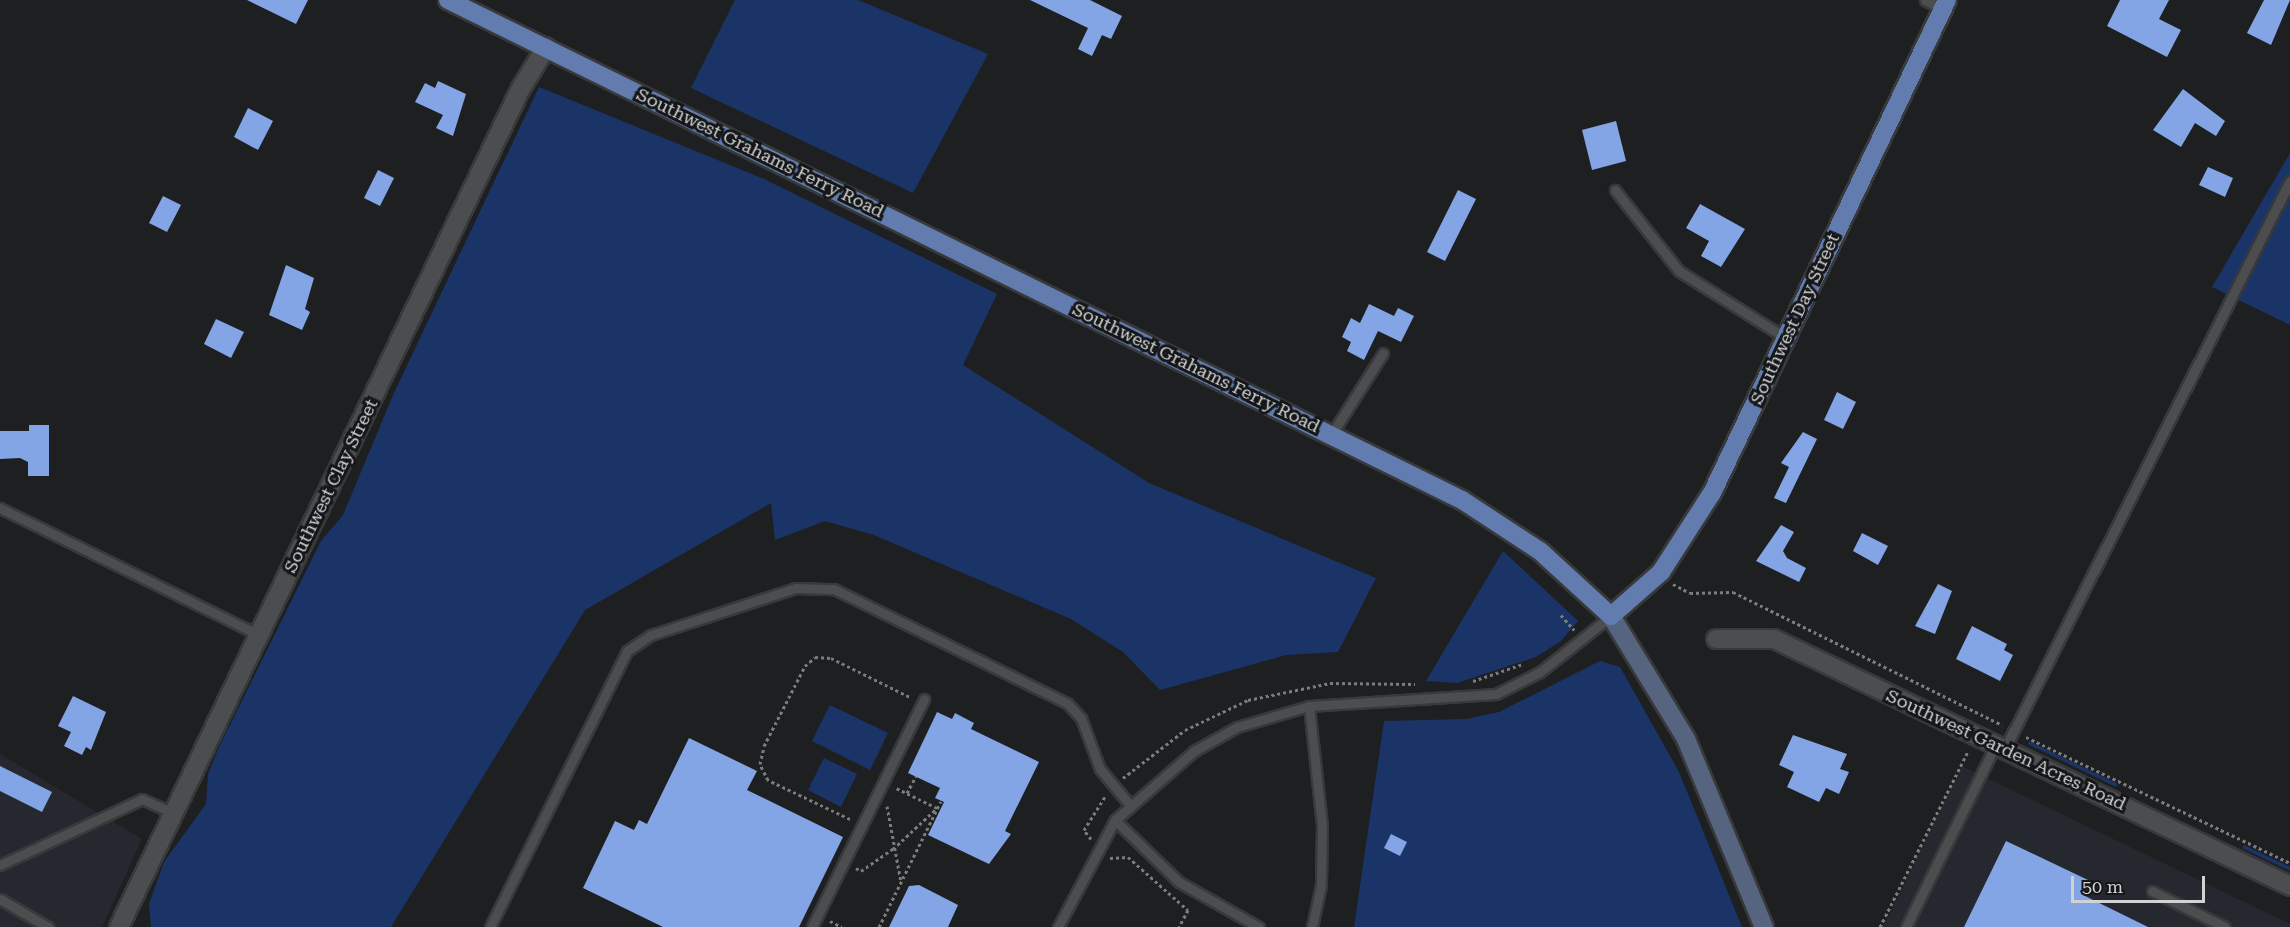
<!DOCTYPE html>
<style>
body{margin:0}
#map{position:relative;width:2290px;height:927px;overflow:hidden;background:#1e1f21;font-family:"Roboto Serif",serif}
div>[style]{position:absolute}
.built>*{inset:0;background:#26282f}
.green>*{inset:0;background:#1b3468}
.building>*{inset:0;background:#83a5e6}
.path>*{height:3px;margin-top:-1.5px;transform-origin:0;background:repeating-linear-gradient(90deg,#7b7c7e 0 3px,transparent 0 6px)}
.roads{filter:drop-shadow(2px 0 #38393b) drop-shadow(-2px 0 #38393b) drop-shadow(0 2px #38393b) drop-shadow(0 -2px #38393b)}
.lane>*{height:9px;margin:-4.5px;padding:0 4.5px;transform-origin:4.5px;border-radius:4.5px;background:#4c4d4f}
.street>*{height:18px;margin:-9px;padding:0 9px;transform-origin:9px;border-radius:9px;background:#4c4d4f}
.secondary>*{height:18px;margin:-9px;padding:0 9px;transform-origin:9px;border-radius:9px;background:#57647f}
.primary>*{height:18px;margin:-9px;padding:0 9px;transform-origin:9px;border-radius:9px;background:#627cb0}
span{translate:-50% -50%;white-space:nowrap;text-align:center;line-height:1.15;-webkit-text-stroke:6px #151618;paint-order:stroke}
.street-label{font-size:18px;color:#d1d2d3}
.scale{position:absolute;left:2071px;top:876px;width:134px;height:27px;box-sizing:border-box;border:3px solid #d1d2d3;border-top:0;padding-left:8px;font-size:18px;line-height:21px;white-space:nowrap;color:#d1d2d3;-webkit-text-stroke:4px #151618;paint-order:stroke}
</style>
<div id="map">
<div class="built">
<i style="clip-path:polygon(0 754px,142px 839px,102px 927px,0 927px)"></i>
<i style="clip-path:polygon(1962px 766px,2290px 924px,2290px 927px,1883px 927px)"></i>
</div>
<div class="green">
<i style="clip-path:polygon(735px 0,858px 0,988px 54px,913px 193px,691px 88px)"></i>
<i style="clip-path:polygon(539px 87px,764px 179px,997px 294px,963px 365px,1149px 483px,1376px 578px,1338px 652px,1286px 655px,1160px 690px,1123px 652px,1071px 619px,874px 535px,825px 521px,775px 540px,771px 503px,585px 610px,391px 927px,151px 927px,149px 904px,164px 862px,206px 804px,208px 774px,219px 747px,321px 541px,343px 515px,394px 393px)"></i>
<i style="clip-path:polygon(2290px 153px,2290px 325px,2212px 287px)"></i>
<i style="clip-path:polygon(1503px 551px,1578px 621px,1561px 641px,1536px 657px,1457px 683px,1426px 681px)"></i>
<i style="clip-path:polygon(1600px 661px,1620px 667px,1679px 772px,1742px 927px,1354px 927px,1384px 721px,1467px 719px,1499px 712px)"></i>
<i style="clip-path:polygon(830px 705px,888px 733px,870px 770px,812px 741px)"></i>
<i style="clip-path:polygon(2029px 741px,2118px 784px,2116px 787px,2028px 744px)"></i>
<i style="clip-path:polygon(824px 758px,857px 774px,841px 807px,808px 790px)"></i>
<i style="clip-path:polygon(2244px 845px,2290px 867px,2290px 871px,2242px 848px)"></i>
</div>
<div class="building">
<i style="clip-path:polygon(247px 0,308px 0,296px 24px)"></i>
<i style="clip-path:polygon(1030px 0,1090px 0,1122px 16px,1111px 39px,1102px 35px,1092px 56px,1078px 49px,1088px 28px)"></i>
<i style="clip-path:polygon(2120px 0,2169px 0,2159px 19px,2181px 30px,2167px 57px,2107px 26px)"></i>
<i style="clip-path:polygon(2264px 0,2290px 0,2271px 45px,2247px 33px)"></i>
<i style="clip-path:polygon(438px 81px,466px 94px,453px 136px,436px 128px,443px 115px,415px 102px,425px 83px,435px 88px)"></i>
<i style="clip-path:polygon(2183px 89px,2225px 121px,2216px 136px,2195px 123px,2181px 147px,2153px 130px)"></i>
<i style="clip-path:polygon(248px 108px,273px 121px,258px 150px,234px 137px)"></i>
<i style="clip-path:polygon(1616px 121px,1626px 161px,1592px 170px,1582px 130px)"></i>
<i style="clip-path:polygon(2208px 167px,2233px 178px,2225px 197px,2199px 185px)"></i>
<i style="clip-path:polygon(378px 170px,394px 178px,380px 206px,364px 198px)"></i>
<i style="clip-path:polygon(1458px 190px,1476px 199px,1445px 261px,1427px 252px)"></i>
<i style="clip-path:polygon(163px 196px,181px 205px,167px 232px,149px 223px)"></i>
<i style="clip-path:polygon(1700px 204px,1745px 229px,1721px 267px,1701px 256px,1709px 241px,1686px 228px)"></i>
<i style="clip-path:polygon(286px 265px,314px 278px,305px 309px,310px 312px,302px 330px,269px 315px)"></i>
<i style="clip-path:polygon(1369px 304px,1394px 316px,1398px 308px,1414px 316px,1401px 342px,1378px 331px,1364px 360px,1347px 351px,1351px 342px,1342px 337px,1351px 318px,1360px 323px)"></i>
<i style="clip-path:polygon(216px 319px,244px 332px,231px 358px,204px 344px)"></i>
<i style="clip-path:polygon(1837px 392px,1856px 402px,1843px 429px,1824px 420px)"></i>
<i style="clip-path:polygon(29px 425px,49px 425px,49px 476px,28px 476px,28px 462px,20px 458px,0 459px,0 431px,29px 431px)"></i>
<i style="clip-path:polygon(1803px 432px,1817px 439px,1786px 503px,1774px 498px,1789px 467px,1781px 463px)"></i>
<i style="clip-path:polygon(1781px 525px,1794px 532px,1783px 551px,1787px 558px,1806px 568px,1799px 582px,1756px 561px)"></i>
<i style="clip-path:polygon(1862px 533px,1888px 546px,1878px 565px,1853px 551px)"></i>
<i style="clip-path:polygon(1938px 584px,1952px 591px,1935px 634px,1915px 626px)"></i>
<i style="clip-path:polygon(1972px 626px,2007px 644px,2004px 650px,2013px 655px,2000px 681px,1956px 659px)"></i>
<i style="clip-path:polygon(73px 696px,106px 712px,91px 750px,86px 747px,82px 755px,64px 746px,71px 732px,58px 726px)"></i>
<i style="clip-path:polygon(937px 712px,952px 719px,955px 713px,974px 723px,971px 729px,1039px 762px,1005px 831px,1011px 834px,989px 864px,928px 835px,944px 802px,935px 798px,940px 788px,908px 773px)"></i>
<i style="clip-path:polygon(1793px 735px,1847px 754px,1840px 769px,1849px 772px,1839px 794px,1826px 788px,1819px 802px,1787px 787px,1794px 772px,1779px 765px)"></i>
<i style="clip-path:polygon(689px 738px,757px 771px,747px 790px,843px 837px,799px 927px,663px 927px,583px 888px,615px 821px,634px 830px,639px 820px,647px 824px)"></i>
<i style="clip-path:polygon(0 766px,52px 792px,42px 812px,0 791px)"></i>
<i style="clip-path:polygon(1391px 834px,1407px 842px,1400px 856px,1384px 848px)"></i>
<i style="clip-path:polygon(2006px 841px,2088px 880px,2081px 894px,2148px 927px,1964px 927px)"></i>
<i style="clip-path:polygon(919px 885px,958px 905px,948px 927px,889px 927px,909px 886px)"></i>
</div>
<div class="path">
<i style="left:1673px;top:584px;width:19px;rotate:28deg"></i>
<i style="left:1690px;top:593px;width:43px;rotate:-1.3deg"></i>
<i style="left:1733px;top:592px;width:300px;rotate:26.3deg"></i>
<i style="left:1561px;top:615px;width:20px;rotate:49deg"></i>
<i style="left:1473px;top:681px;width:53px;rotate:-18.8deg"></i>
<i style="left:2026px;top:737px;width:293px;rotate:25.5deg"></i>
<i style="left:1123px;top:778px;width:78px;rotate:-37.7deg"></i>
<i style="left:1185px;top:730px;width:70px;rotate:-25.5deg"></i>
<i style="left:1248px;top:700px;width:84px;rotate:-11.7deg"></i>
<i style="left:1330px;top:683px;width:85px;rotate:0.7deg"></i>
<i style="left:907px;top:793px;width:19px;rotate:-62deg"></i>
<i style="left:887px;top:806px;width:77px;rotate:79.6deg"></i>
<i style="left:850px;top:819px;width:91px;rotate:-154.6deg"></i>
<i style="left:768px;top:780px;width:18px;rotate:-117deg"></i>
<i style="left:760px;top:764px;width:18px;rotate:-77deg"></i>
<i style="left:764px;top:746px;width:90px;rotate:-62.9deg"></i>
<i style="left:805px;top:666px;width:13px;rotate:-42deg"></i>
<i style="left:815px;top:657px;width:16px;rotate:4deg"></i>
<i style="left:831px;top:658px;width:88px;rotate:26.3deg"></i>
<i style="left:1091px;top:839px;width:11px;rotate:-128deg"></i>
<i style="left:1084px;top:830px;width:41px;rotate:-57.8deg"></i>
<i style="left:1110px;top:858px;width:18px;rotate:-3deg"></i>
<i style="left:1128px;top:857px;width:80px;rotate:41.5deg"></i>
<i style="left:1188px;top:910px;width:19px;rotate:118deg"></i>
<i style="left:856px;top:868px;width:6px;rotate:31deg"></i>
<i style="left:861px;top:871px;width:39px;rotate:-35deg"></i>
<i style="left:893px;top:849px;width:60px;rotate:-43deg"></i>
<i style="left:937px;top:808px;width:48px;rotate:-154deg"></i>
<i style="left:830px;top:921px;width:13px;rotate:27deg"></i>
<i style="left:879px;top:927px;width:140px;rotate:-63.8deg"></i>
<i style="left:1880px;top:927px;width:197px;rotate:-63.4deg"></i>
</div>
<div class="roads">
<div class="lane">
<i style="left:1925px;top:0;width:20px;rotate:27deg"></i>
<i style="left:1615px;top:190px;width:103px;rotate:51.7deg"></i>
<i style="left:1679px;top:271px;width:126px;rotate:32.1deg"></i>
<i style="left:1331px;top:435px;width:97px;rotate:-57.6deg"></i>
<i style="left:0;top:508px;width:288px;rotate:26.1deg"></i>
<i style="left:1309px;top:706px;width:120px;rotate:83.8deg"></i>
<i style="left:1322px;top:825px;width:60px;rotate:91deg"></i>
<i style="left:1321px;top:885px;width:43px;rotate:102.1deg"></i>
<i style="left:2004px;top:750px;width:637px;rotate:-63.31deg"></i>
<i style="left:1115px;top:820px;width:89px;rotate:44.1deg"></i>
<i style="left:1179px;top:882px;width:92px;rotate:29.4deg"></i>
<i style="left:0;top:865px;width:157px;rotate:-24.9deg"></i>
<i style="left:142px;top:799px;width:34px;rotate:24deg"></i>
<i style="left:2152px;top:891px;width:81px;rotate:26.3deg"></i>
<i style="left:0;top:899px;width:56px;rotate:30.3deg"></i>
<i style="left:490px;top:927px;width:308px;rotate:-63.6deg"></i>
<i style="left:627px;top:651px;width:29px;rotate:-34deg"></i>
<i style="left:651px;top:635px;width:152px;rotate:-18deg"></i>
<i style="left:796px;top:588px;width:38px;rotate:2deg"></i>
<i style="left:834px;top:589px;width:259px;rotate:26.1deg"></i>
<i style="left:1067px;top:703px;width:21px;rotate:47deg"></i>
<i style="left:1081px;top:718px;width:54px;rotate:69.6deg"></i>
<i style="left:1100px;top:769px;width:47px;rotate:50.2deg"></i>
<i style="left:812px;top:927px;width:254px;rotate:-63.8deg"></i>
<i style="left:1058px;top:927px;width:121px;rotate:-62deg"></i>
<i style="left:1115px;top:820px;width:105px;rotate:-41.1deg"></i>
<i style="left:1194px;top:751px;width:49px;rotate:-29.2deg"></i>
<i style="left:1237px;top:727px;width:75px;rotate:-16.3deg"></i>
<i style="left:1309px;top:706px;width:187px;rotate:-3.7deg"></i>
<i style="left:1496px;top:694px;width:49px;rotate:-26.6deg"></i>
<i style="left:1540px;top:672px;width:90px;rotate:-38.3deg"></i>
<i style="left:1906px;top:927px;width:202px;rotate:-63.8deg"></i>
</div>
<div class="street">
<i style="left:1716px;top:639px;width:58px"></i>
<i style="left:1774px;top:639px;width:572px;rotate:25.58deg"></i>
<i style="left:119px;top:927px;width:928px;rotate:-64.4deg"></i>
<i style="left:520px;top:90px;width:50px;rotate:-58.8deg"></i>
</div>
<div class="secondary">
<i style="left:1611px;top:616px;width:144px;rotate:58.6deg"></i>
<i style="left:1686px;top:739px;width:204px;rotate:67.5deg"></i>
</div>
<div class="primary">
<i style="left:448px;top:0;width:1131px;rotate:26.25deg"></i>
<i style="left:1462px;top:500px;width:93px;rotate:33.2deg"></i>
<i style="left:1540px;top:551px;width:96px;rotate:42.5deg"></i>
<i style="left:1611px;top:616px;width:67px;rotate:-41.3deg"></i>
<i style="left:1661px;top:572px;width:94px;rotate:-57.2deg"></i>
<i style="left:1712px;top:493px;width:546px;rotate:-64.51deg"></i>
</div>
</div>
<div class="street-label">
<span style="left:760px;top:153px;rotate:26deg">Southwest Grahams Ferry Road</span>
<span style="left:1795px;top:319px;rotate:-65deg">Southwest Day Street</span>
<span style="left:1196px;top:368px;rotate:26deg">Southwest Grahams Ferry Road</span>
<span style="left:331px;top:486px;rotate:-64deg">Southwest Clay Street</span>
<span style="left:2006px;top:750px;rotate:25deg">Southwest Garden Acres Road</span>
</div>
<div class="scale">50 m</div>
</div>
